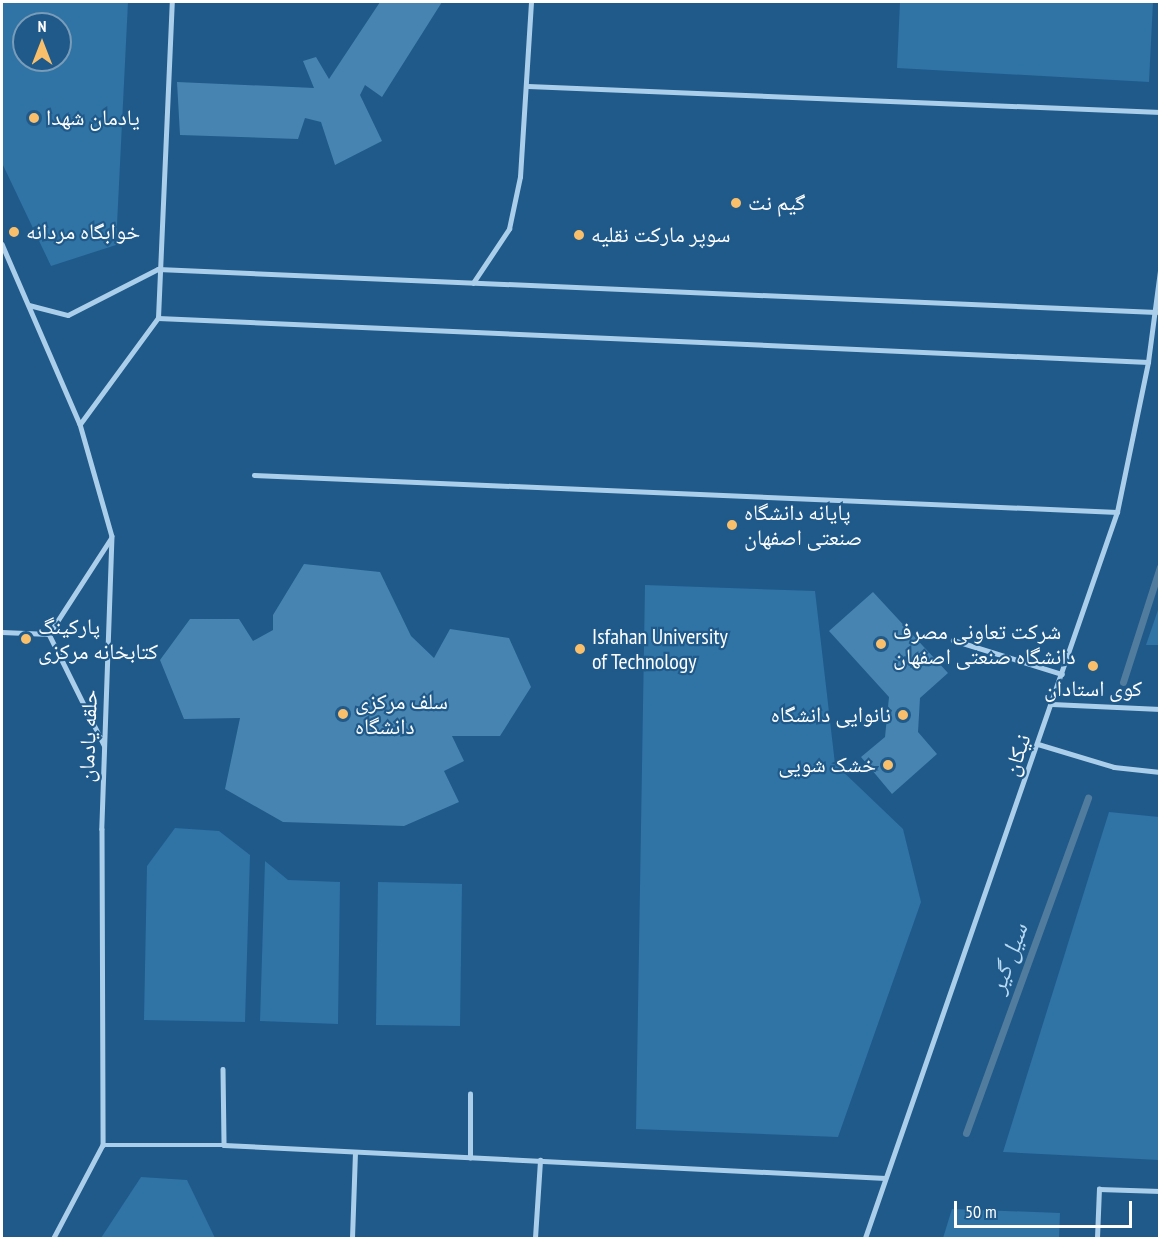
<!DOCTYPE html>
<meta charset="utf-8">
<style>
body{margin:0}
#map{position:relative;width:1161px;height:1240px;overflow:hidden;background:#1f5a8a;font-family:"PT Sans Narrow","Noto Naskh Arabic",sans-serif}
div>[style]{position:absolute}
.green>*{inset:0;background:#3073a5}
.stream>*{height:7px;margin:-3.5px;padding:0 3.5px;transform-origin:3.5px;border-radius:3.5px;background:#527c9d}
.building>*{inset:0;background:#4884b2}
.service>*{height:4.5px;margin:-2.25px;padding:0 2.25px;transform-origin:2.25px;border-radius:2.25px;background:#abcfeb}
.dots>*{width:16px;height:16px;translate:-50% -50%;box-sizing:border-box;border:3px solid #1f5a8a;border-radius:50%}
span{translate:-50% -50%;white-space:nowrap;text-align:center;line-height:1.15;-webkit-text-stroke:4.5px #1f5a8a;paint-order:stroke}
.poi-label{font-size:22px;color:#fff}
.left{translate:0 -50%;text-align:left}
.right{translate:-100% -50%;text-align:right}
.street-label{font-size:22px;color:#fff}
.water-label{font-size:24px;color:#b7d9f2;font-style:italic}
.frame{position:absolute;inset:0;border:3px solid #fff;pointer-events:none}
.north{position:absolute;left:12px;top:12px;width:60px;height:60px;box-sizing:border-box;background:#1f5a8a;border:2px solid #799cb9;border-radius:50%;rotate:0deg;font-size:16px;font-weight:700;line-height:24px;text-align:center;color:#fff}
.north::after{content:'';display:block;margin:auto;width:21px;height:27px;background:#f9bf6b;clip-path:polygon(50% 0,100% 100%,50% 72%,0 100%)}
.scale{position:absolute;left:954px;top:1201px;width:178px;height:27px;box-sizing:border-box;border:3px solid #fff;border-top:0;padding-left:8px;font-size:18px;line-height:21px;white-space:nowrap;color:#fff;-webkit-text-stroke:4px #1f5a8a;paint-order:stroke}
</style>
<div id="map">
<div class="green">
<i style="clip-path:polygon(evenodd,2px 2px,128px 2px,116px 245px,51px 266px,2px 163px,2px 2px,24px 24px,60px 24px,60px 60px,24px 60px,24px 24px)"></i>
<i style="clip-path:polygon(900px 2px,1153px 2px,1149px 82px,897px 68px)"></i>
<i style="clip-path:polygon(645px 585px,815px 591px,835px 764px,903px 829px,921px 902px,838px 1137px,636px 1129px)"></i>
<i style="clip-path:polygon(1159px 607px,1159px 645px,1146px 645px)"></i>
<i style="clip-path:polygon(1109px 812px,1159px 817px,1159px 1160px,1003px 1152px)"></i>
<i style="clip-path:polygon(175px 828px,219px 831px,250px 855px,245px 1022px,144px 1020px,147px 866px)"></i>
<i style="clip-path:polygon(265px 861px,288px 880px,340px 882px,338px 1024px,260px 1021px)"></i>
<i style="clip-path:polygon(378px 882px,462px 884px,460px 1026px,376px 1025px)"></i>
<i style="clip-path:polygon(141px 1177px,187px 1180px,215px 1238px,101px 1238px)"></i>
<i style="clip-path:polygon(952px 1209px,1060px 1213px,1059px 1238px,943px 1238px)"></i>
</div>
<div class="stream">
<i style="left:1123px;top:682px;width:121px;rotate:-72.2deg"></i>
<i style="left:966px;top:1133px;width:357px;rotate:-70deg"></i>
</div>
<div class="building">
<i style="clip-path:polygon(380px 2px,442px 2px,382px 97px,365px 85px,360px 95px,382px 141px,335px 165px,321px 122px,305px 118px,298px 139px,180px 135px,177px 82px,314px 88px,303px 61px,316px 57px,329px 79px)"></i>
<i style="clip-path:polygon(304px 564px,380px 572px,411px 636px,434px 658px,450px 629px,509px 638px,531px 687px,500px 736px,452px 736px,464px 761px,444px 771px,459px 802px,404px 826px,283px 822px,225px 789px,240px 718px,184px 719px,160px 660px,190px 619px,239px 619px,253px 641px,273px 630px,273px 615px)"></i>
<i style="clip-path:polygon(873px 592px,948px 673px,920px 698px,918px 732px,937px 754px,892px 794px,861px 757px,885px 737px,889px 697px,829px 631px)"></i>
</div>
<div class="service">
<i style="left:528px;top:86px;width:633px;rotate:2.36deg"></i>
<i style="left:2px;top:244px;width:196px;rotate:66.6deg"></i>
<i style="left:80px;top:424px;width:116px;rotate:74.1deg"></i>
<i style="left:112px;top:536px;width:293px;rotate:92deg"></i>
<i style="left:102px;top:829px;width:316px;rotate:89.8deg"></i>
<i style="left:103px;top:1145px;width:105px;rotate:117.8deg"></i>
<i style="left:473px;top:283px;width:65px;rotate:-56.3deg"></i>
<i style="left:509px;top:229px;width:53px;rotate:-78.1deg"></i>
<i style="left:520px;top:177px;width:175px;rotate:-86.4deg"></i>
<i style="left:29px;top:305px;width:40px;rotate:14.4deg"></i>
<i style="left:68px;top:315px;width:101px;rotate:-27.1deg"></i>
<i style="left:158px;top:269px;width:999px;rotate:2.47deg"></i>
<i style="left:158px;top:318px;width:991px;rotate:2.54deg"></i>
<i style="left:80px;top:424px;width:132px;rotate:-53.7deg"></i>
<i style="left:158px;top:318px;width:316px;rotate:-87.5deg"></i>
<i style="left:254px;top:475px;width:864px;rotate:2.45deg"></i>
<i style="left:2px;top:632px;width:47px;rotate:2.4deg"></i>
<i style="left:49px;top:634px;width:124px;rotate:63.6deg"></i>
<i style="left:49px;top:634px;width:114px;rotate:-57.1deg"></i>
<i style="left:953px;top:640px;width:114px;rotate:17.3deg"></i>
<i style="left:1052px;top:704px;width:108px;rotate:2.7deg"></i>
<i style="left:1038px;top:744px;width:79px;rotate:16.8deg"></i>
<i style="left:1114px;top:767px;width:46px;rotate:6.2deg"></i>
<i style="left:223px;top:1069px;width:76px;rotate:89.2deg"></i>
<i style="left:103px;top:1145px;width:121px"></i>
<i style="left:224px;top:1145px;width:662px;rotate:2.86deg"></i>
<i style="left:470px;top:1158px;width:64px;rotate:-90deg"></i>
<i style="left:352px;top:1238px;width:84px;rotate:-88deg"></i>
<i style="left:535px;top:1238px;width:78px;rotate:-86.3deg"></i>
<i style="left:865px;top:1238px;width:768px;rotate:-70.86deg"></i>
<i style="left:1117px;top:512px;width:153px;rotate:-78.3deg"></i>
<i style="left:1148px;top:362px;width:92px;rotate:-82.5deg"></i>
<i style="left:1097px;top:1238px;width:49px;rotate:-87.7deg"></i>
<i style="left:1099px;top:1189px;width:61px;rotate:1.9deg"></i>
</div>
<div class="dots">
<i style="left:34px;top:118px;background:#f9bf6b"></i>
<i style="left:736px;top:203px;background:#f9bf6b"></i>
<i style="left:14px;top:232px;background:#f9bf6b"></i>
<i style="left:579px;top:235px;background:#f9bf6b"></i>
<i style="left:732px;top:525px;background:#f9bf6b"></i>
<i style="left:26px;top:639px;background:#f9bf6b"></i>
<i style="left:881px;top:644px;background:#f9bf6b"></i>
<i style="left:580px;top:649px;background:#f9bf6b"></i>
<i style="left:1093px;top:666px;background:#f9bf6b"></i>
<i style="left:343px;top:714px;background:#f9bf6b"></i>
<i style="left:903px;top:715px;background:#f9bf6b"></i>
<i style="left:888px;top:765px;background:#f9bf6b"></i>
</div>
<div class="poi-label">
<span class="left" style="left:46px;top:118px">یادمان شهدا</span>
<span class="left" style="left:748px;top:203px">گیم نت</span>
<span class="left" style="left:26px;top:232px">خوابگاه مردانه</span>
<span class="left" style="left:591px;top:235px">سوپر مارکت نقلیه</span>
<span class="left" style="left:744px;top:525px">پایانه دانشگاه<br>صنعتی اصفهان</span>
<span class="left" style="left:38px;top:639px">پارکینگ<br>کتابخانه مرکزی</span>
<span class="left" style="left:893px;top:644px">شرکت تعاونی مصرف<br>دانشگاه صنعتی اصفهان</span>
<span class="left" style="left:592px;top:649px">Isfahan University<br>of Technology</span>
<span style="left:1093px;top:689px">کوی استادان</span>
<span class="left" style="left:355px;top:714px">سلف مرکزی<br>دانشگاه</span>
<span class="right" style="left:891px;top:715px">نانوایی دانشگاه</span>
<span class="right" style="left:876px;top:765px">خشک شویی</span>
</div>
<div class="street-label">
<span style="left:88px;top:736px;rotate:-88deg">حلقه یادمان</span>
<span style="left:1017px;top:755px;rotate:-71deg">نیکان</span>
</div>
<div class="water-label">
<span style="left:1008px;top:958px;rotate:-70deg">سیل گیر</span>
</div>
<div class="frame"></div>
<div class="north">N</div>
<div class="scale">50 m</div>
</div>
